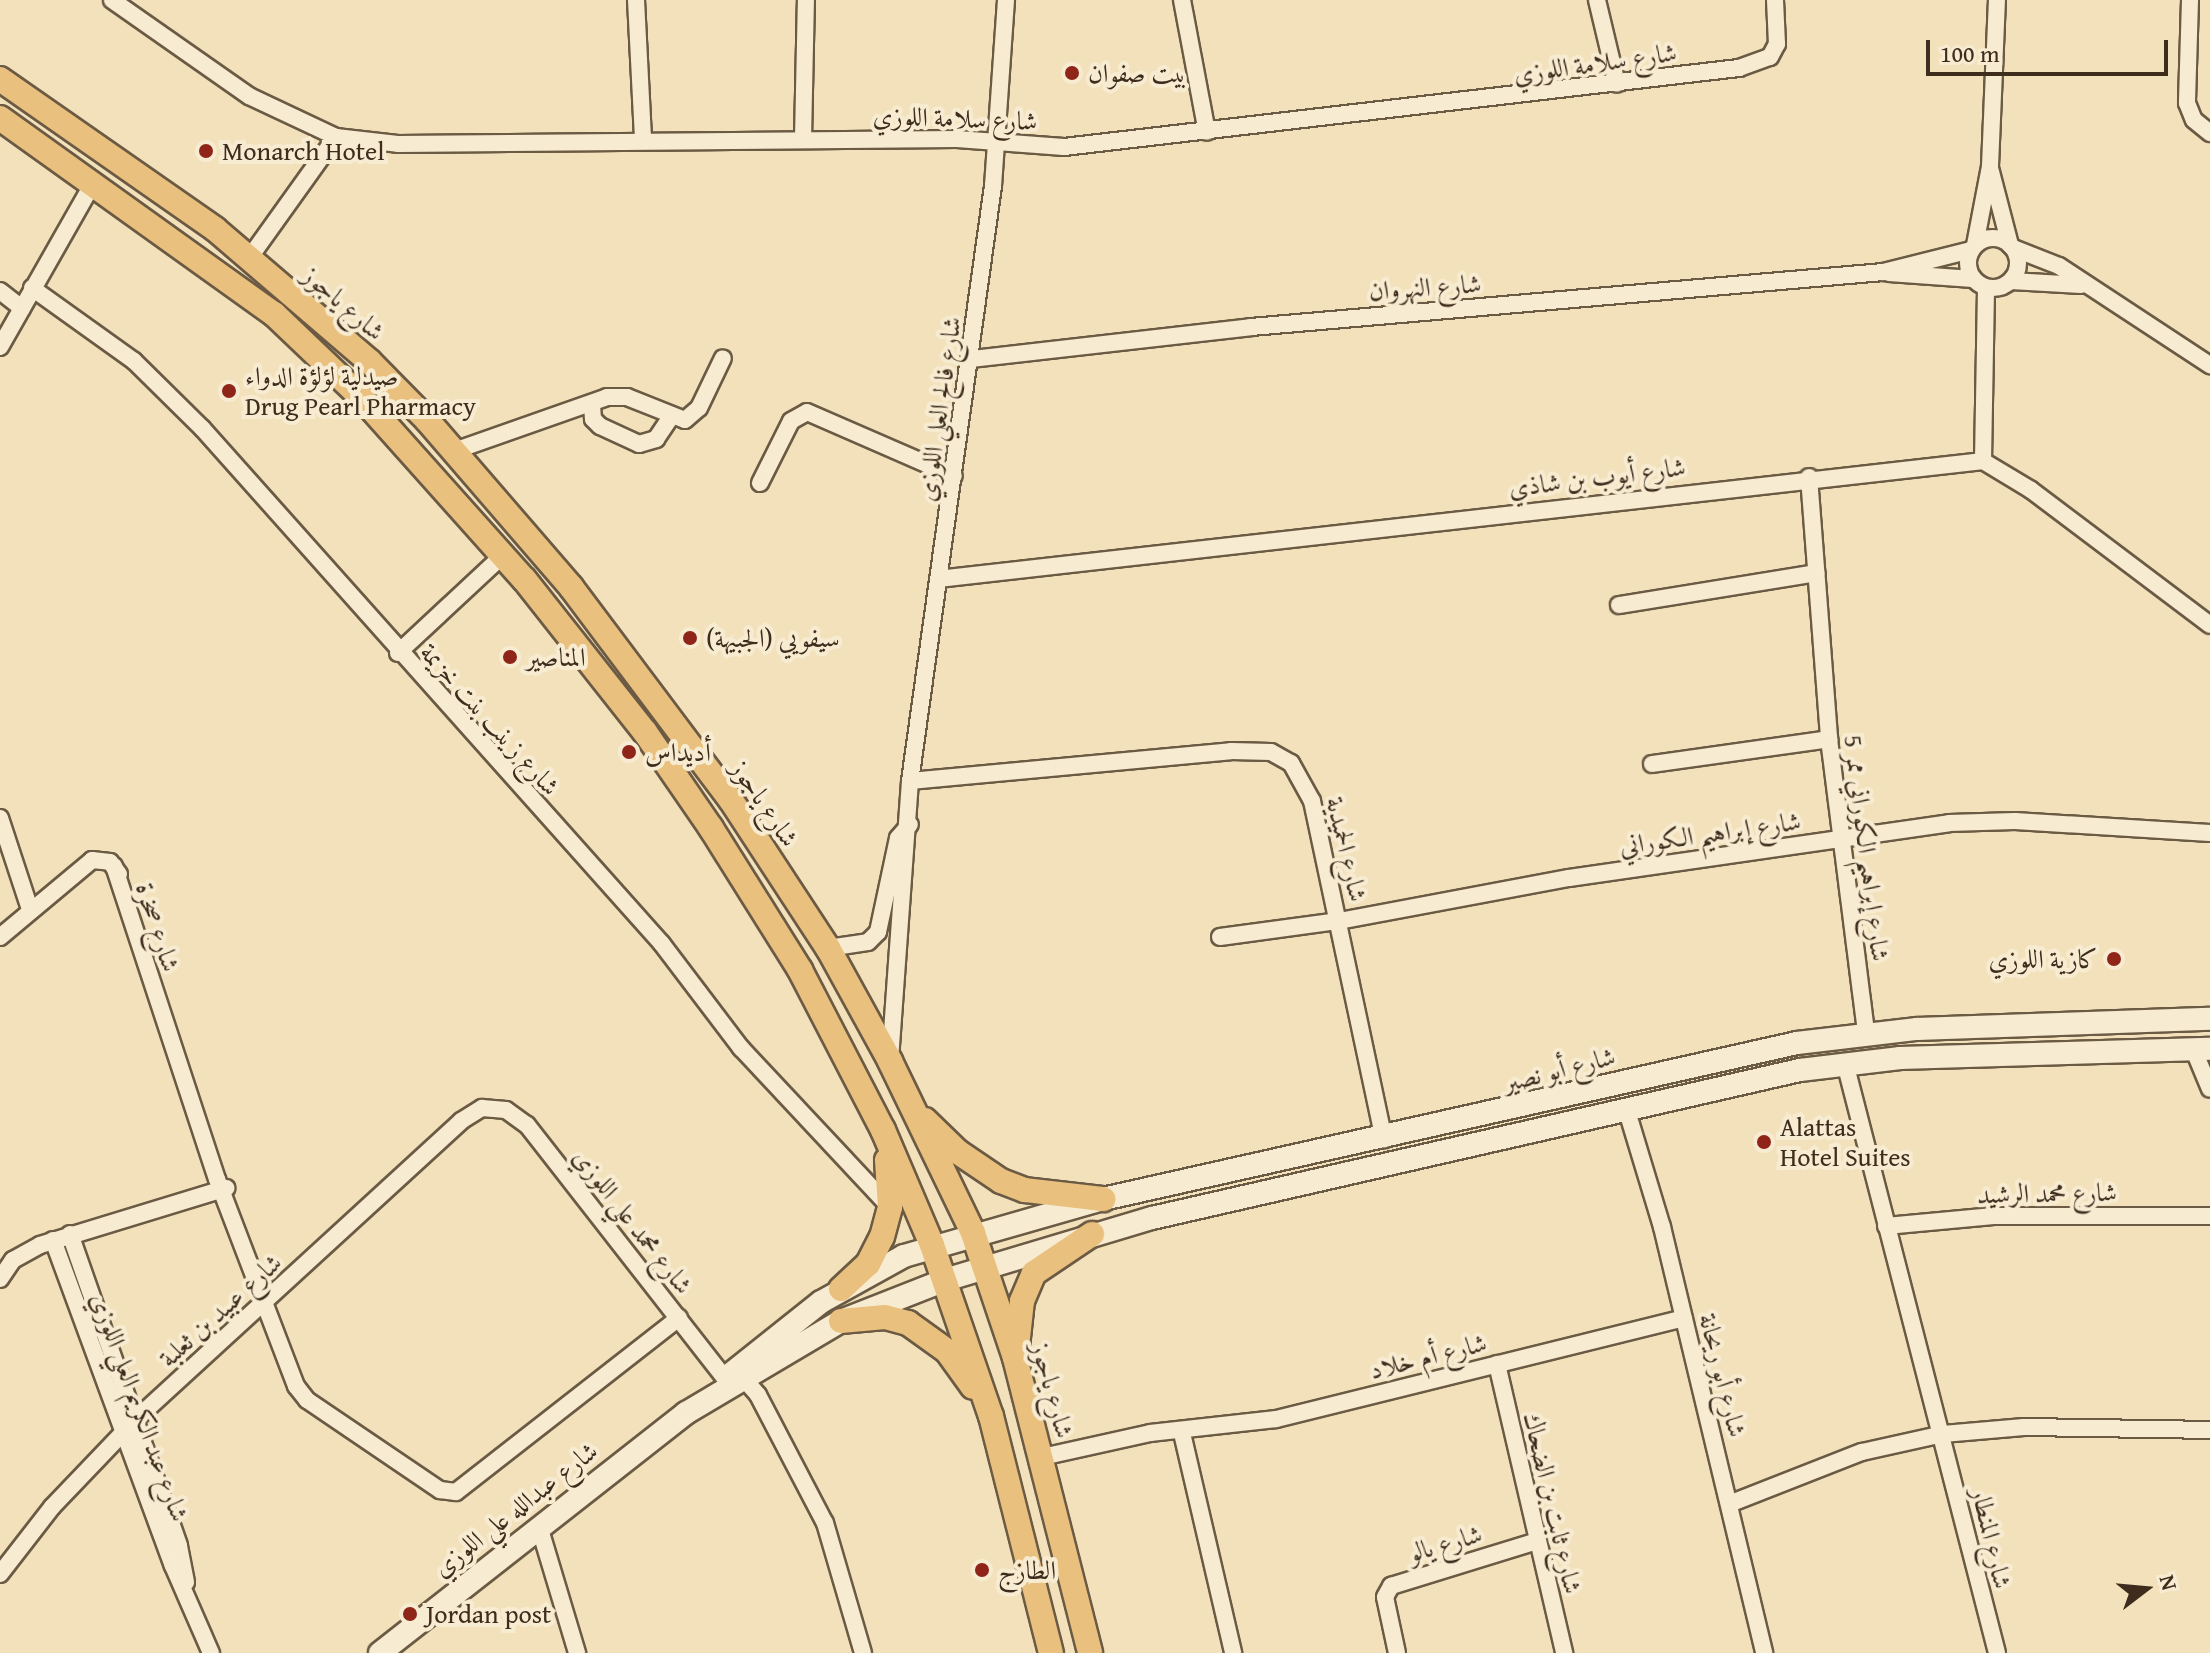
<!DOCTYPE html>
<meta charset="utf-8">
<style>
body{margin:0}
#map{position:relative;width:2210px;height:1653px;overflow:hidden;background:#f2e1ba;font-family:"Gentium Book Plus",Amiri,serif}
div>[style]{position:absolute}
.roads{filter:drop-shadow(2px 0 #6b5a44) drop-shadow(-2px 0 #6b5a44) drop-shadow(0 2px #6b5a44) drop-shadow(0 -2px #6b5a44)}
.street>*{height:16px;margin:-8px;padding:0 8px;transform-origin:8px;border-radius:8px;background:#f7ecd2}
.street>.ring{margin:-8px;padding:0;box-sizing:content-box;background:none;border:16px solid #f7ecd2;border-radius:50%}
.secondary>*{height:22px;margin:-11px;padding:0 11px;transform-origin:11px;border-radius:11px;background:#f7ecd2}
.primary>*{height:24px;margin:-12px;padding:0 12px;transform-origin:12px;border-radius:12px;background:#e9c07d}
.dots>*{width:22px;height:22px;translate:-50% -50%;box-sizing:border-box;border:4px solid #f7ecd2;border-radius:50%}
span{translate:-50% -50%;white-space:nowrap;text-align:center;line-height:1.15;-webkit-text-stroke:8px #f7ecd2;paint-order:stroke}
.street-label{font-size:26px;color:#3e2d1d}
.poi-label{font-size:26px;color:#3e2d1d}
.left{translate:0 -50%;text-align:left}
.right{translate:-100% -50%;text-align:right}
.north{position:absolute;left:2106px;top:1549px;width:80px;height:80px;-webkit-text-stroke:6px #f7ecd2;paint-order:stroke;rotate:74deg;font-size:22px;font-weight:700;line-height:32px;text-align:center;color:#3e2d1d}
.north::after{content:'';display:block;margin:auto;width:28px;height:36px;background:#3e2d1d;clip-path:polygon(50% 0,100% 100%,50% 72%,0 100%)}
.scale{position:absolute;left:1926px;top:40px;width:242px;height:36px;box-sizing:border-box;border:4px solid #3e2d1d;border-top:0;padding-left:10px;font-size:24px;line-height:28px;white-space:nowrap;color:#3e2d1d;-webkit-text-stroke:6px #f7ecd2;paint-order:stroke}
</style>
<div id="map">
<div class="roads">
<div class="street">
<i style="left:112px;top:0;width:167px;rotate:35deg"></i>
<i style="left:249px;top:96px;width:96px;rotate:25.2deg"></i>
<i style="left:336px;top:137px;width:62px;rotate:6.4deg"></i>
<i style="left:398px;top:144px;width:559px;rotate:-0.51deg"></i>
<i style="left:957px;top:139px;width:107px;rotate:4.3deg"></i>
<i style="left:1064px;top:147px;width:680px;rotate:-6.68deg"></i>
<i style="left:1739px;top:68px;width:33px;rotate:-20deg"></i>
<i style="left:1770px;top:57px;width:15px;rotate:-62deg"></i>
<i style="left:1777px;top:44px;width:44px;rotate:-92.6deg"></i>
<i style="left:636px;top:0;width:140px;rotate:87.1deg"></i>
<i style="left:1182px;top:0;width:134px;rotate:79.3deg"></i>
<i style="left:1597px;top:0;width:86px;rotate:76.6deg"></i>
<i style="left:2190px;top:0;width:103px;rotate:91.7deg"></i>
<i style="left:2187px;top:103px;width:18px;rotate:68deg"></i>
<i style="left:2194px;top:120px;width:21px;rotate:39deg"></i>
<i style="left:803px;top:139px;width:139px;rotate:-88.8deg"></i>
<i style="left:1990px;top:168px;width:80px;rotate:75.4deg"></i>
<i class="ring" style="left:1968px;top:238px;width:34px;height:34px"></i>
<i style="left:1975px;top:245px;width:80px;rotate:-79.2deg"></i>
<i style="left:1990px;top:166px;width:166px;rotate:-87.6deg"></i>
<i style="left:2013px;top:248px;width:49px;rotate:21.4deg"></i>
<i style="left:2059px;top:266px;width:181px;rotate:33.3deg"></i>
<i style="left:250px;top:257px;width:148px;rotate:-54.4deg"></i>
<i style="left:1889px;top:273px;width:84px;rotate:4.1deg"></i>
<i style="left:2011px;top:281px;width:70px;rotate:3.3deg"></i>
<i style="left:32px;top:288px;width:125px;rotate:35.6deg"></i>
<i style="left:134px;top:361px;width:95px;rotate:44.6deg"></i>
<i style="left:202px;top:428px;width:691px;rotate:48.28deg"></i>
<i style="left:662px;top:944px;width:131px;rotate:52.8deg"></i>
<i style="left:741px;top:1048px;width:218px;rotate:46.9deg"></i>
<i style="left:0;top:291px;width:28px;rotate:38deg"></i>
<i style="left:0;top:347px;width:186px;rotate:-60.4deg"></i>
<i style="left:972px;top:359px;width:281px;rotate:-6.5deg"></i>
<i style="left:1251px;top:327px;width:634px;rotate:-4.97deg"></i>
<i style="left:1883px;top:272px;width:91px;rotate:-14deg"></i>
<i style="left:592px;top:405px;width:14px;rotate:86deg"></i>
<i style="left:593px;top:419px;width:10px;rotate:45deg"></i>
<i style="left:600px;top:426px;width:43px;rotate:24.8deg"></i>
<i style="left:639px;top:444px;width:18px;rotate:-16deg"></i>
<i style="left:656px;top:439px;width:25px;rotate:-56deg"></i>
<i style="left:454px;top:451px;width:162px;rotate:-19.4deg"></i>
<i style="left:607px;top:397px;width:20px"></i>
<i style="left:627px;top:397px;width:62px;rotate:21.6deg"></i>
<i style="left:685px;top:420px;width:18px;rotate:-41deg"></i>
<i style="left:699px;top:408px;width:55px;rotate:-64.4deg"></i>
<i style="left:1983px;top:461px;width:173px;rotate:-89deg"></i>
<i style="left:1809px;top:477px;width:263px;rotate:85.6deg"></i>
<i style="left:1829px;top:739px;width:296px;rotate:82.8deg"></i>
<i style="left:760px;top:483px;width:69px;rotate:-63.4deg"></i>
<i style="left:791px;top:421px;width:18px;rotate:-29deg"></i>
<i style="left:807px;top:412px;width:160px;rotate:23.5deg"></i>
<i style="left:938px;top:579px;width:1052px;rotate:-6.44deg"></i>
<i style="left:1983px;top:461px;width:56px;rotate:31.1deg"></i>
<i style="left:2031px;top:490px;width:224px;rotate:37deg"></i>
<i style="left:1619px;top:605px;width:200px;rotate:-9.2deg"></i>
<i style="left:398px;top:653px;width:144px;rotate:-43deg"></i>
<i style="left:1652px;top:764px;width:179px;rotate:-8deg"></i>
<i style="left:910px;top:781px;width:322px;rotate:-5.3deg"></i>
<i style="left:1231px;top:751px;width:40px;rotate:1.4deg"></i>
<i style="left:1271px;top:752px;width:23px;rotate:29deg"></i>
<i style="left:1291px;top:763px;width:43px;rotate:61.1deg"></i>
<i style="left:1312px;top:801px;width:346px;rotate:78deg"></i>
<i style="left:0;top:818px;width:96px;rotate:71.8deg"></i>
<i style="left:114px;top:866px;width:330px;rotate:71.8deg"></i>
<i style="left:217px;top:1179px;width:222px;rotate:69.1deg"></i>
<i style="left:296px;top:1386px;width:18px;rotate:52deg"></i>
<i style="left:307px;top:1400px;width:161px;rotate:34.1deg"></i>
<i style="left:440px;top:1490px;width:16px;rotate:7deg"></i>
<i style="left:456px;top:1492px;width:283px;rotate:-38deg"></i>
<i style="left:0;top:937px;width:120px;rotate:-39.9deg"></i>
<i style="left:92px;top:860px;width:18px;rotate:6deg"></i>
<i style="left:110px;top:862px;width:15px;rotate:53deg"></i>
<i style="left:1220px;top:937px;width:120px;rotate:-7.7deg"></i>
<i style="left:1339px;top:921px;width:234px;rotate:-10.6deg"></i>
<i style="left:1569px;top:878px;width:384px;rotate:-8.2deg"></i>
<i style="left:1949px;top:823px;width:66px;rotate:-1.7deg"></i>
<i style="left:2015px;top:821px;width:195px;rotate:3.5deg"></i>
<i style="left:828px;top:948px;width:40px;rotate:-8.5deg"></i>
<i style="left:868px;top:942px;width:14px;rotate:-45deg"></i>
<i style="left:878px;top:932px;width:96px;rotate:-78deg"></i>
<i style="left:898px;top:838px;width:18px;rotate:-49deg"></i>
<i style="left:2193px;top:1048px;width:44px;rotate:67.5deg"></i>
<i style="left:890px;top:1060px;width:280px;rotate:-85.9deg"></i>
<i style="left:910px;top:781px;width:601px;rotate:-82.06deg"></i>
<i style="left:993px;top:186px;width:186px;rotate:-86deg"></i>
<i style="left:1845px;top:1063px;width:609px;rotate:75.55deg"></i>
<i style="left:1627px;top:1111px;width:121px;rotate:73.2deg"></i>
<i style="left:1662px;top:1227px;width:438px;rotate:76.5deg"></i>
<i style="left:1886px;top:1226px;width:108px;rotate:-5.3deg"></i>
<i style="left:1994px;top:1216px;width:216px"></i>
<i style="left:70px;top:1234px;width:330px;rotate:70.7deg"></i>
<i style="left:179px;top:1546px;width:37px;rotate:79deg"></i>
<i style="left:53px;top:1240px;width:347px;rotate:69.8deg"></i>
<i style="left:173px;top:1566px;width:95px;rotate:66.4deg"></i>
<i style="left:0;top:1279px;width:23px;rotate:-56deg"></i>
<i style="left:13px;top:1260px;width:31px;rotate:-29deg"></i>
<i style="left:40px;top:1245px;width:195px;rotate:-17deg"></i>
<i style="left:1497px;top:1364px;width:297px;rotate:76.9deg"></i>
<i style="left:745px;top:1380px;width:20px;rotate:49deg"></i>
<i style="left:758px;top:1395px;width:144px;rotate:62.4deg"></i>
<i style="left:825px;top:1523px;width:135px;rotate:73.7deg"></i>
<i style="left:1182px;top:1433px;width:226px;rotate:76.9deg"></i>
<i style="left:1042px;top:1457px;width:111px;rotate:-12.5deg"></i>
<i style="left:1150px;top:1433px;width:127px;rotate:-6.3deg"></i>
<i style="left:1276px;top:1419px;width:420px;rotate:-13.9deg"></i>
<i style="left:1729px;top:1504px;width:143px;rotate:-21.4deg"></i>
<i style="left:1862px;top:1452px;width:83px;rotate:-12.5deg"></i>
<i style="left:1943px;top:1434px;width:81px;rotate:-4.9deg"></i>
<i style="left:2024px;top:1427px;width:186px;rotate:0.9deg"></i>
<i style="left:539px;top:1526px;width:133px;rotate:73.3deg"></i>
<i style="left:0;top:1574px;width:85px;rotate:-52.2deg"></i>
<i style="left:52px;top:1507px;width:120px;rotate:-46.3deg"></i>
<i style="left:135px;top:1420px;width:442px;rotate:-42.5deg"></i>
<i style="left:461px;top:1121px;width:25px;rotate:-32deg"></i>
<i style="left:482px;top:1108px;width:24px;rotate:5deg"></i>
<i style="left:506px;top:1110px;width:26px;rotate:36deg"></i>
<i style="left:527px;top:1125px;width:321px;rotate:52deg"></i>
<i style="left:1397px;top:1653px;width:57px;rotate:-102.1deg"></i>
<i style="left:1385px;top:1597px;width:13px;rotate:-61deg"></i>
<i style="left:1391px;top:1586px;width:150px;rotate:-17.1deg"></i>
</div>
<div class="secondary">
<i style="left:728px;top:1376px;width:119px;rotate:-38.5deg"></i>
<i style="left:821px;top:1302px;width:95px;rotate:-29deg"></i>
<i style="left:904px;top:1256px;width:207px;rotate:-16deg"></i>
<i style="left:1103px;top:1199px;width:711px;rotate:-12.67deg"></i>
<i style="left:1797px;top:1043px;width:121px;rotate:-6.7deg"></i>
<i style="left:1917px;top:1029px;width:293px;rotate:-2deg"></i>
<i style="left:380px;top:1653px;width:389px;rotate:-38.1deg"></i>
<i style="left:686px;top:1413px;width:180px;rotate:-30.7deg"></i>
<i style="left:841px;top:1321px;width:112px;rotate:-21.5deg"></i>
<i style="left:945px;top:1280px;width:216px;rotate:-16.7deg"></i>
<i style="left:1152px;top:1218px;width:665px;rotate:-12.87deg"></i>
<i style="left:1800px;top:1070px;width:101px;rotate:-6.8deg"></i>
<i style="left:1900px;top:1058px;width:310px;rotate:-1.7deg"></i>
</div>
<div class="primary">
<i style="left:0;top:79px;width:262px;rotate:34.9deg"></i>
<i style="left:215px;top:229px;width:203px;rotate:40.6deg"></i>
<i style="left:369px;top:361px;width:83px;rotate:45.5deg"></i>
<i style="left:427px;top:420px;width:221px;rotate:49.2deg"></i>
<i style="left:571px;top:587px;width:266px;rotate:53.1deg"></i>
<i style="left:731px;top:800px;width:177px;rotate:56.8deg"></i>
<i style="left:828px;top:948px;width:129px;rotate:61.2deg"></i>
<i style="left:890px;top:1061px;width:191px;rotate:64.2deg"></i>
<i style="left:973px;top:1233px;width:132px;rotate:71.4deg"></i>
<i style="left:1015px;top:1358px;width:304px;rotate:75.7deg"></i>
<i style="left:0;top:118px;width:337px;rotate:35.6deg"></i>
<i style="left:274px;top:314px;width:120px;rotate:43.7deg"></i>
<i style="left:361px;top:397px;width:244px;rotate:48.2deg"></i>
<i style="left:524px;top:579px;width:195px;rotate:51.7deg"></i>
<i style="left:645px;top:732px;width:116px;rotate:55.5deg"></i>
<i style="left:711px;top:828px;width:168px;rotate:57.9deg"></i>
<i style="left:800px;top:970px;width:180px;rotate:62.6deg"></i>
<i style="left:883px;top:1130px;width:125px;rotate:66.9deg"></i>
<i style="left:932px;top:1245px;width:181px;rotate:71deg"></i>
<i style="left:991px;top:1416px;width:244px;rotate:75.8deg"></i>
<i style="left:925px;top:1120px;width:46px;rotate:44.1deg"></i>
<i style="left:958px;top:1152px;width:52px;rotate:34deg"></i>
<i style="left:1001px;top:1181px;width:26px;rotate:21deg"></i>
<i style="left:1025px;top:1190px;width:79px;rotate:6.6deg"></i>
<i style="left:841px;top:1289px;width:37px;rotate:-43deg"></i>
<i style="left:868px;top:1264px;width:30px;rotate:-63deg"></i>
<i style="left:882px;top:1237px;width:31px;rotate:-75deg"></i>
<i style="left:890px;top:1207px;width:47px;rotate:-93.7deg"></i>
<i style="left:841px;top:1321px;width:44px;rotate:-5.2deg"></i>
<i style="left:885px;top:1317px;width:24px;rotate:15deg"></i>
<i style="left:908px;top:1323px;width:48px;rotate:35.7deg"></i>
<i style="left:947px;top:1351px;width:44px;rotate:54.2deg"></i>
<i style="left:1017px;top:1347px;width:46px;rotate:-83.8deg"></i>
<i style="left:1022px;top:1301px;width:30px;rotate:-67deg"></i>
<i style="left:1034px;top:1273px;width:70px;rotate:-33.9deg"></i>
</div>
</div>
<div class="dots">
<i style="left:1072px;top:73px;background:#8f2418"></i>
<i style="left:206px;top:151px;background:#8f2418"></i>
<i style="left:229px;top:391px;background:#8f2418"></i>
<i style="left:690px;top:638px;background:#8f2418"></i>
<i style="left:510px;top:657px;background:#8f2418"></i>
<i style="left:629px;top:752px;background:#8f2418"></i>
<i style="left:2114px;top:959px;background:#8f2418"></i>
<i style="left:1764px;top:1142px;background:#8f2418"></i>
<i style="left:982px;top:1570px;background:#8f2418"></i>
<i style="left:410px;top:1614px;background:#8f2418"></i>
</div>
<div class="street-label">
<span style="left:1595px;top:63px;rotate:-8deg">شارع سلامة اللوزي</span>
<span style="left:955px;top:118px;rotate:2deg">شارع سلامة اللوزي</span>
<span style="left:1425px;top:287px;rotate:-4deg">شارع النهروان</span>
<span style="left:344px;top:303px;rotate:41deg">شارع ياجوز</span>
<span style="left:939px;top:409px;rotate:-82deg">شارع فالح العلي اللوزي</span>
<span style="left:1597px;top:477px;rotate:-7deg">شارع أيوب بن شاذي</span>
<span style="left:490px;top:719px;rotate:48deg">شارع زينب بنت خزيمة</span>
<span style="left:765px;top:803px;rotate:56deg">شارع ياجوز</span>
<span style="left:1710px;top:833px;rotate:-8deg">شارع إبراهيم الكوراني</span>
<span style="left:1867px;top:848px;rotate:83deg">شارع إبراهيم الكوراني ممر 5</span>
<span style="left:1347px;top:849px;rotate:77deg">شارع الحميدية</span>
<span style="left:158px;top:927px;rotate:72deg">شارع صخرة</span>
<span style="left:1559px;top:1069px;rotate:-14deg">شارع أبو نصير</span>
<span style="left:2047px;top:1193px;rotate:-1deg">شارع محمد الرشيد</span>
<span style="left:633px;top:1221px;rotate:52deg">شارع محمد علي اللوزي</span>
<span style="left:220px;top:1310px;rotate:-42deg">شارع عبيد بن ثعلبة</span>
<span style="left:1428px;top:1356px;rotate:-14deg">شارع أم خلاد</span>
<span style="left:1723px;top:1375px;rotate:76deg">شارع أبو ريحانة</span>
<span style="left:1053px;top:1390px;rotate:75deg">شارع ياجوز</span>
<span style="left:140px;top:1407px;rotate:70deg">شارع عبد الكريم العلي اللوزي</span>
<span style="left:1553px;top:1503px;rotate:77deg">شارع ثابت بن الضحاك</span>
<span style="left:515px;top:1509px;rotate:-38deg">شارع عبدالله علي اللوزي</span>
<span style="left:1992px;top:1538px;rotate:77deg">شارع المنطار</span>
<span style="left:1445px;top:1543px;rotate:-16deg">شارع يالو</span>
</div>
<div class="poi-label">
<span class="left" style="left:1088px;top:73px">بيت صفوان</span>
<span class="left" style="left:222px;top:151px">Monarch Hotel</span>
<span class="left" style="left:245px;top:391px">صيدلية لؤلؤة الدواء<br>Drug Pearl Pharmacy</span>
<span class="left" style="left:706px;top:638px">سيفويي (الجبيهة)</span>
<span class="left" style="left:526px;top:657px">المناصير</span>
<span class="left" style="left:645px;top:752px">أديداس</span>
<span class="right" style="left:2098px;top:959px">كازية اللوزي</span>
<span class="left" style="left:1780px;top:1142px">Alattas<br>Hotel Suites</span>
<span class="left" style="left:998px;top:1570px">الطازج</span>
<span class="left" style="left:426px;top:1614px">Jordan post</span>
</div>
<div class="north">N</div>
<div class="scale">100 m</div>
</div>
